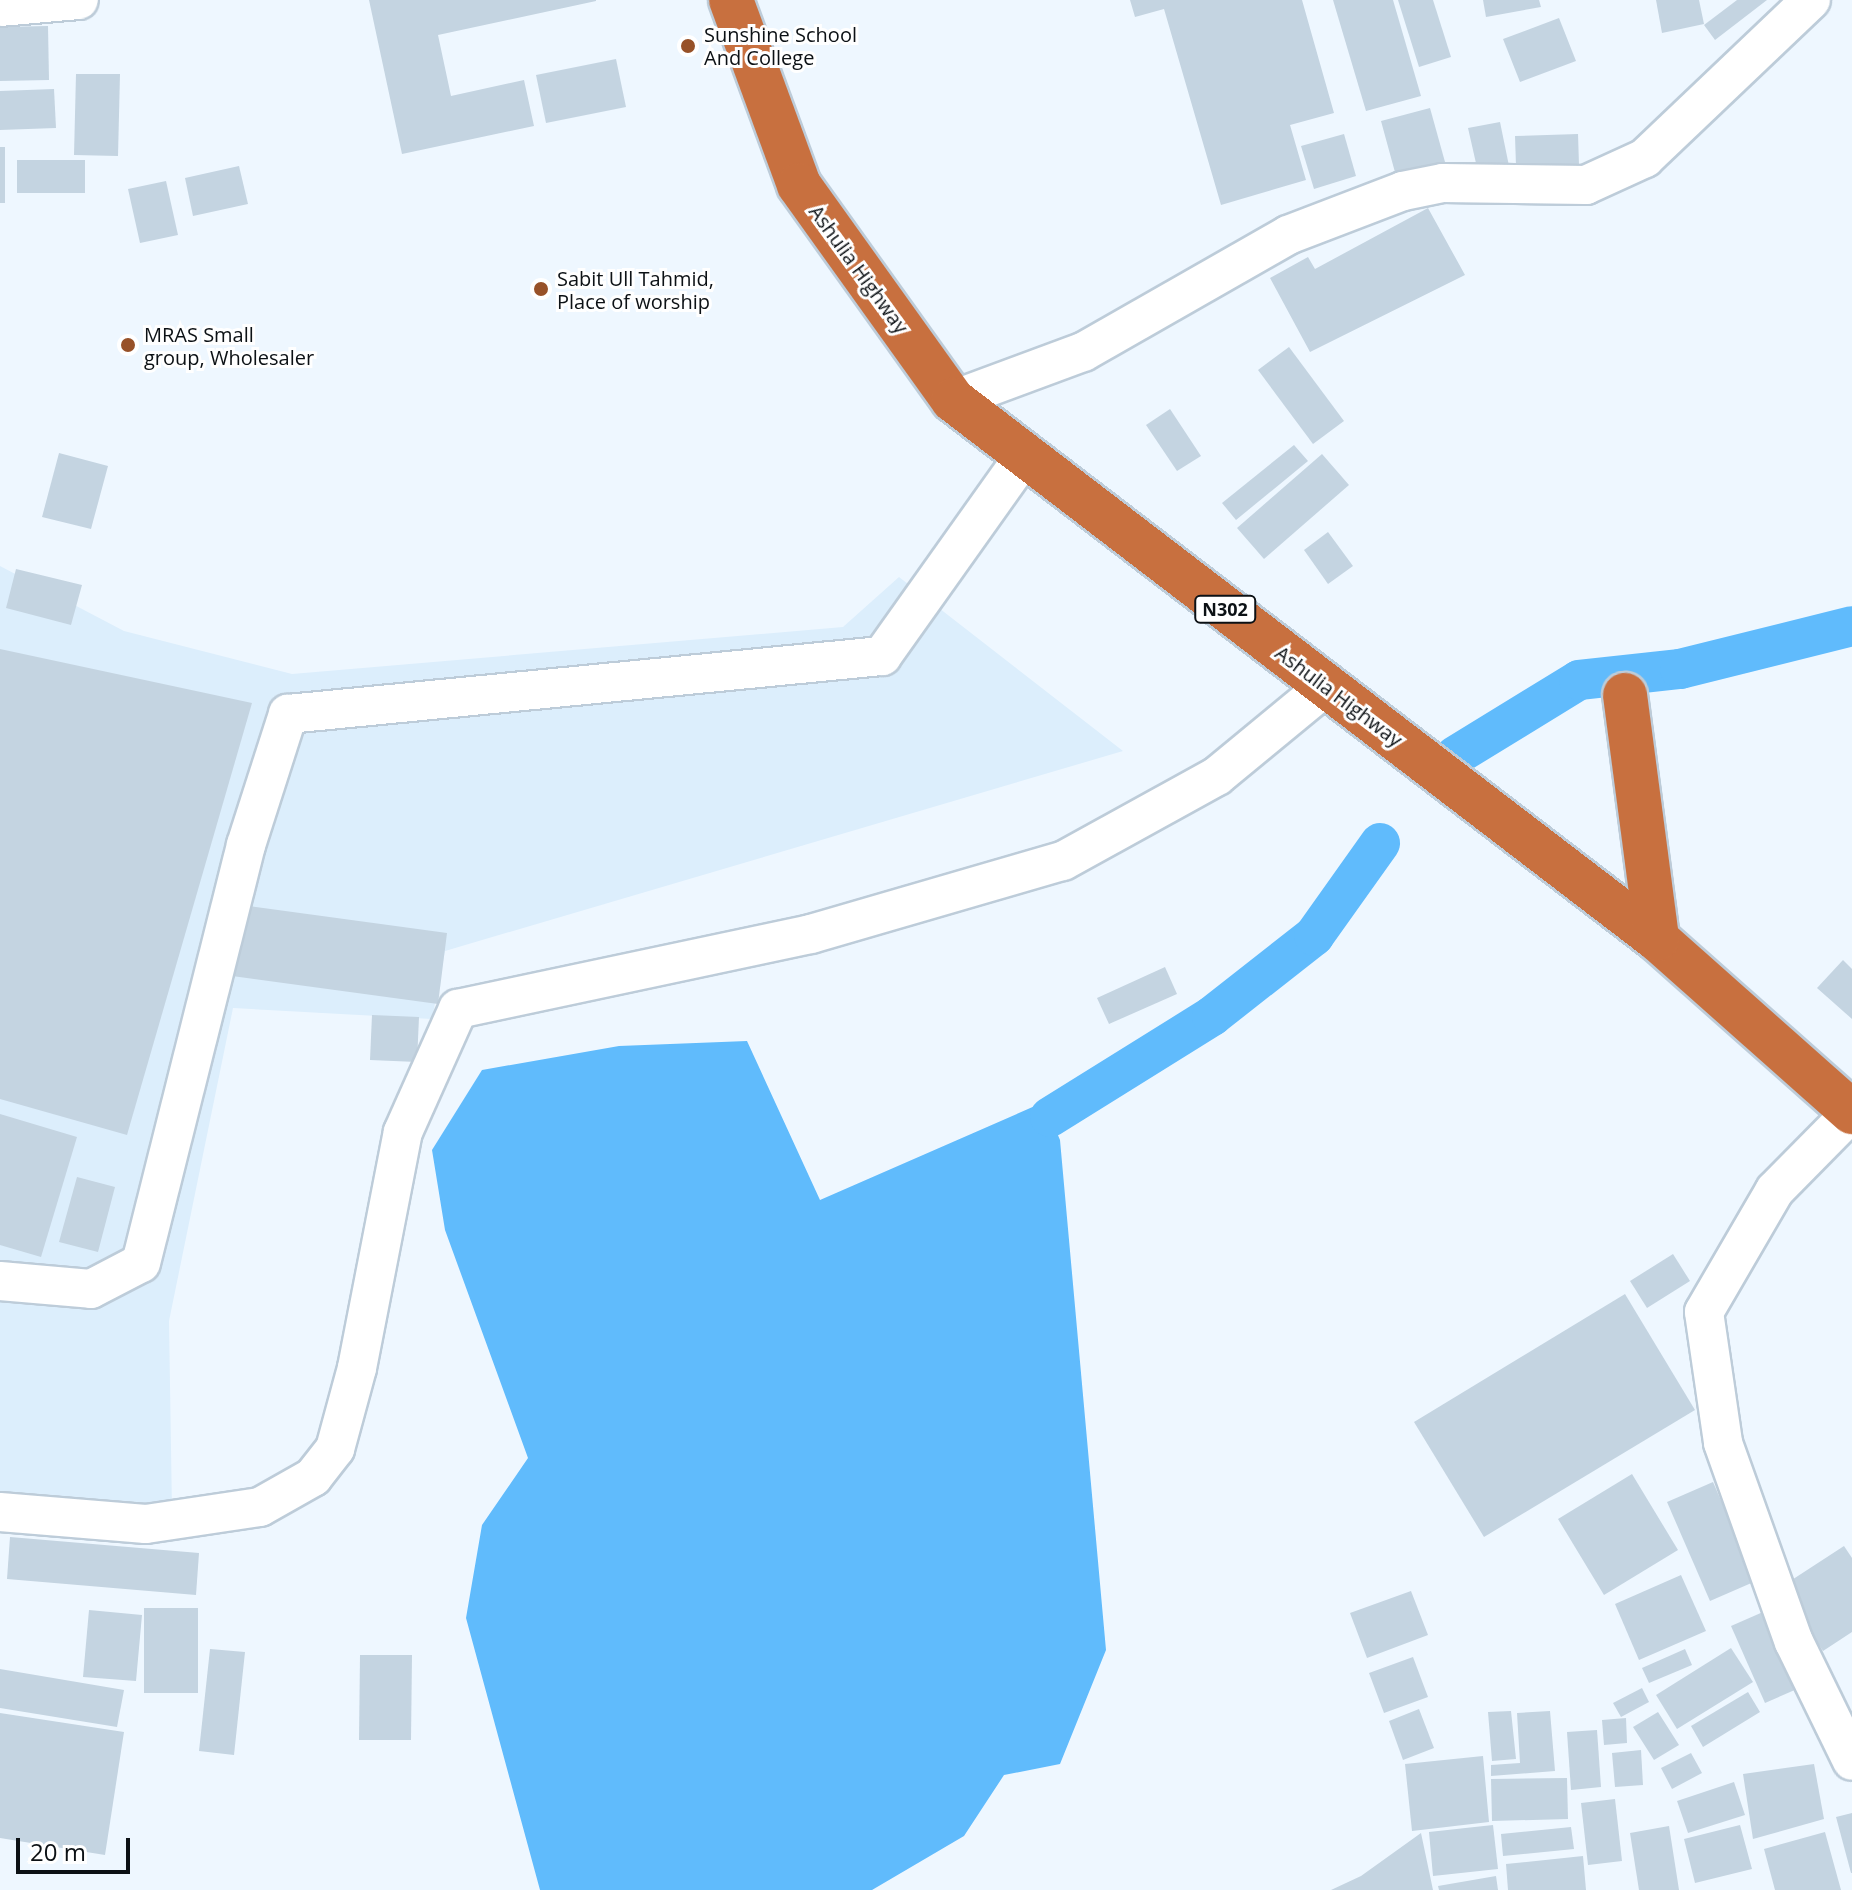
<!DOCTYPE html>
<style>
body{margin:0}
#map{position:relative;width:1852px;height:1890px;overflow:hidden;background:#eef7ff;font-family:"Open Sans",sans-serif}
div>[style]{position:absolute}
.built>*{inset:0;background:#dceefc}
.water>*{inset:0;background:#60bbfc}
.canal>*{height:40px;margin:-20px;padding:0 20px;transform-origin:20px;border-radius:20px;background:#60bbfc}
.building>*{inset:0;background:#c4d4e1}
.roads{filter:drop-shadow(2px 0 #bdccd9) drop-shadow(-2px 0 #bdccd9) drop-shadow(0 2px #bdccd9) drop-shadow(0 -2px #bdccd9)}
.street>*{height:38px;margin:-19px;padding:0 19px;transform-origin:19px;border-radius:19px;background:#fff}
.highway>*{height:44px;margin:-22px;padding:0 22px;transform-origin:22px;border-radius:22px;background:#c8703f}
.dots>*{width:22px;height:22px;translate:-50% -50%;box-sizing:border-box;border:4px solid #fff;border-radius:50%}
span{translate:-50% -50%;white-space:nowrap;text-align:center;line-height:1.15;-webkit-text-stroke:6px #fff;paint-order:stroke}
.shield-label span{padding:2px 6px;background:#fff;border:2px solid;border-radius:6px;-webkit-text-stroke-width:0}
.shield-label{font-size:18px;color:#0c1115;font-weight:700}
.poi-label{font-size:20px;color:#0c1115}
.left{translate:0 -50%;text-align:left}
.street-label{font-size:20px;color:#0c1115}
.scale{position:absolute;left:16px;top:1838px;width:114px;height:36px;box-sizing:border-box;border:4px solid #0c1115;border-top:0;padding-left:10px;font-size:24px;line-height:28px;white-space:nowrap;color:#0c1115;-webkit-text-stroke:6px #fff;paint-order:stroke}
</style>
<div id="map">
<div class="built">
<i style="clip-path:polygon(0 566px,124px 631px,292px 674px,843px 627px,899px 577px,1123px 751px,445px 951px,432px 1019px,233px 1008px,169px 1321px,172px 1511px,0 1491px)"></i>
</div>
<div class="water">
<i style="clip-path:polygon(747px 1041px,820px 1200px,1044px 1102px,1060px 1140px,1106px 1650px,1060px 1764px,1004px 1775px,964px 1836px,872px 1890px,540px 1890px,466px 1618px,482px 1525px,528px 1458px,445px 1230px,432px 1150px,482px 1070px,619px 1046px)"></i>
</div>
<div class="canal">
<i style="left:1455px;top:756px;width:145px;rotate:-31.5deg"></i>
<i style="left:1579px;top:680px;width:102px;rotate:-6.2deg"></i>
<i style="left:1680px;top:669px;width:177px;rotate:-14deg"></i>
<i style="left:1050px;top:1117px;width:191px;rotate:-31.9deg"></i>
<i style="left:1212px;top:1016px;width:130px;rotate:-38.1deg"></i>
<i style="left:1314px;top:936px;width:114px;rotate:-54.6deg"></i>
</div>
<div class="building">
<i style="clip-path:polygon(369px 0,596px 0,596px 1px,438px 35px,451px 96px,524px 80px,534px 126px,402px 154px)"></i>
<i style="clip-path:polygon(1130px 0,1302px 0,1334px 113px,1290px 125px,1306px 180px,1221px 205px,1164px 9px,1135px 17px)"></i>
<i style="clip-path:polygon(1333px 0,1393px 0,1421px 96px,1366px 111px)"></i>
<i style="clip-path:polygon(1398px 0,1433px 0,1451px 57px,1419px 67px)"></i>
<i style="clip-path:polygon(1483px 0,1539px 0,1541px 7px,1486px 17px)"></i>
<i style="clip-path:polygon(1656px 0,1699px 0,1704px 24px,1662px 33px)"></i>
<i style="clip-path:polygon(1737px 0,1767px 0,1715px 40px,1704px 25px)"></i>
<i style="clip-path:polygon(1559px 18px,1576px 61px,1520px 82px,1503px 39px)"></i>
<i style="clip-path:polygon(48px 26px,49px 80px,0 81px,0 27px)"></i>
<i style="clip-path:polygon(616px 59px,626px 107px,546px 123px,536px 75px)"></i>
<i style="clip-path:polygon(76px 74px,120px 74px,118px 156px,74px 155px)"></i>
<i style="clip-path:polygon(54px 89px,56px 128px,0 130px,0 91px)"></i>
<i style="clip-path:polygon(1430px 108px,1445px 162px,1396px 176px,1381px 121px)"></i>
<i style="clip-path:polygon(1500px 122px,1509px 166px,1478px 172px,1468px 128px)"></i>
<i style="clip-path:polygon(1344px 134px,1356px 176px,1314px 189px,1301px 146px)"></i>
<i style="clip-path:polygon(1578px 134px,1579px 165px,1516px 166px,1515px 136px)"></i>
<i style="clip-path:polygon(0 147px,5px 147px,5px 203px,0 203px)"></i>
<i style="clip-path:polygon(17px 160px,85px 160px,85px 193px,17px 193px)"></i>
<i style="clip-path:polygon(239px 166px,248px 204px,193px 216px,185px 178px)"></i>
<i style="clip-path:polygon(166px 181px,178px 235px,140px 243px,128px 189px)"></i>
<i style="clip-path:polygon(1428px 208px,1465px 275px,1310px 352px,1270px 278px,1308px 257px,1315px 269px)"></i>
<i style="clip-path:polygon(1289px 347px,1344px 421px,1313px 444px,1258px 370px)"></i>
<i style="clip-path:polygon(1170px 409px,1201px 456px,1177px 471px,1146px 425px)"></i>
<i style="clip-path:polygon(1294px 445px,1308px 461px,1236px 520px,1222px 503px)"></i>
<i style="clip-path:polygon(59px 453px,108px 466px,91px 529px,42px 517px)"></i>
<i style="clip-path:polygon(1322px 454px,1349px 485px,1264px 559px,1237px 528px)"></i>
<i style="clip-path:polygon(1328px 532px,1353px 566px,1328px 584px,1304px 550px)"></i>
<i style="clip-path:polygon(16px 569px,82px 585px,71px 625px,6px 608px)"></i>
<i style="clip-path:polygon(0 649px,252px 703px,127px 1135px,0 1099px)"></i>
<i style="clip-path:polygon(241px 905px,447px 933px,438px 1004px,232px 976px)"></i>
<i style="clip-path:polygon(1843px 960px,1852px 969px,1852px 1019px,1817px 988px)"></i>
<i style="clip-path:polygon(1165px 967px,1177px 994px,1109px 1024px,1097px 998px)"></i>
<i style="clip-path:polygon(372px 1015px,419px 1017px,417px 1062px,370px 1060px)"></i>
<i style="clip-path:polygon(0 1114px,77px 1137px,41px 1257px,0 1245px)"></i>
<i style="clip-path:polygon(77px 1177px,115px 1187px,98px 1252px,59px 1242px)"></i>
<i style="clip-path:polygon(1673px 1254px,1690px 1281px,1647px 1308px,1630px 1281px)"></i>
<i style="clip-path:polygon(1625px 1294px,1695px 1410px,1484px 1537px,1414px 1422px)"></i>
<i style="clip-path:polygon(1632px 1474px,1678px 1550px,1604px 1595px,1558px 1519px)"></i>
<i style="clip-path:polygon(1713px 1482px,1756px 1581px,1710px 1601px,1667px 1502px)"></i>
<i style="clip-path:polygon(10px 1537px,199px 1553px,196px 1595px,7px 1579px)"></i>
<i style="clip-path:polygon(1844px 1546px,1852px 1558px,1852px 1632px,1823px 1651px,1781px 1587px)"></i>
<i style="clip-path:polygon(1681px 1575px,1706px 1631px,1639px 1660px,1615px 1604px)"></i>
<i style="clip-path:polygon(1411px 1591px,1428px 1635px,1367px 1658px,1350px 1613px)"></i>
<i style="clip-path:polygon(144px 1608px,198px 1608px,198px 1693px,144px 1693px)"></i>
<i style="clip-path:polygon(89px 1610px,142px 1615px,136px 1681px,83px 1677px)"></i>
<i style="clip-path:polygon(1763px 1612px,1797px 1689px,1765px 1703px,1731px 1626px)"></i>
<i style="clip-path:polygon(1731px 1648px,1753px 1682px,1677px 1729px,1656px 1695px)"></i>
<i style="clip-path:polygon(210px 1649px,245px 1652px,234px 1755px,199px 1751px)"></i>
<i style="clip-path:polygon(1685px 1649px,1692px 1665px,1649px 1683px,1642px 1668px)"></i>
<i style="clip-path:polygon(360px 1655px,412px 1655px,411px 1740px,359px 1740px)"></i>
<i style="clip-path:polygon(1413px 1657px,1428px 1697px,1384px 1713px,1369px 1673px)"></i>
<i style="clip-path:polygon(0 1669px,124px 1690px,117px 1727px,0 1708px)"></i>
<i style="clip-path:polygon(1642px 1688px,1649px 1702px,1621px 1717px,1613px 1703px)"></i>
<i style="clip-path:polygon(1748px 1692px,1760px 1712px,1703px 1747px,1691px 1726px)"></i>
<i style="clip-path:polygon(1419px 1709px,1434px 1748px,1403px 1760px,1389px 1721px)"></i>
<i style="clip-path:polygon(1511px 1711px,1516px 1759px,1492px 1761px,1488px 1712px)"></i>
<i style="clip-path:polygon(1550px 1711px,1555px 1771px,1491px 1776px,1491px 1765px,1520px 1763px,1517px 1713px)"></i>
<i style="clip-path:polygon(1658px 1712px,1679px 1745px,1654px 1760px,1633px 1727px)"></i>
<i style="clip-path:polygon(0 1713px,124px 1732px,105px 1855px,0 1838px)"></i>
<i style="clip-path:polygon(1626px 1718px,1627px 1743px,1604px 1745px,1602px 1720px)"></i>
<i style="clip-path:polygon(1597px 1730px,1601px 1787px,1571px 1790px,1567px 1732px)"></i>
<i style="clip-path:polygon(1641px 1750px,1643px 1785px,1615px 1787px,1612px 1753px)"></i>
<i style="clip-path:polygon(1691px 1753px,1702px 1773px,1672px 1789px,1661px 1768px)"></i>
<i style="clip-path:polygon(1483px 1756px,1489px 1822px,1412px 1831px,1405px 1764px)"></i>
<i style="clip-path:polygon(1814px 1764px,1824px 1819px,1753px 1839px,1743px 1774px)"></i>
<i style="clip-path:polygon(1567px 1778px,1568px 1819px,1492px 1821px,1491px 1779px)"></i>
<i style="clip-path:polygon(1734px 1782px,1745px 1815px,1688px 1833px,1677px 1801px)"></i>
<i style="clip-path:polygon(1615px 1799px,1622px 1861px,1588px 1865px,1581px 1803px)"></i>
<i style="clip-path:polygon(1852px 1813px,1852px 1873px,1851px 1873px,1836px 1817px)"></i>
<i style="clip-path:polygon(1493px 1825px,1498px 1869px,1433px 1876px,1429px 1832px)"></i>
<i style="clip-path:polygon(1740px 1825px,1752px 1869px,1695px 1883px,1684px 1839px)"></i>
<i style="clip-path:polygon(1669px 1826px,1679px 1890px,1639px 1890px,1630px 1833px)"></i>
<i style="clip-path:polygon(1571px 1827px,1574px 1849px,1503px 1856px,1501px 1834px)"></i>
<i style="clip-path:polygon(1825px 1832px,1841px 1890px,1775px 1890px,1764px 1849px)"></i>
<i style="clip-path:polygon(1421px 1833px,1433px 1890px,1331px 1890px,1361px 1876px)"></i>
<i style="clip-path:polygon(1583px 1856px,1586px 1890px,1508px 1890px,1506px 1864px)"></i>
<i style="clip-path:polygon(1496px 1876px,1498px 1890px,1439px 1890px,1438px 1886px)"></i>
</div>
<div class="roads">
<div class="street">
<i style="left:0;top:7px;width:79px;rotate:-5.1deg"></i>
<i style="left:953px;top:400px;width:139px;rotate:-20.3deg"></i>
<i style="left:1083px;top:352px;width:236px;rotate:-29.7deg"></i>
<i style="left:1288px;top:235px;width:123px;rotate:-20.9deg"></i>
<i style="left:1403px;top:191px;width:41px;rotate:-11.3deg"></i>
<i style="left:1443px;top:183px;width:143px;rotate:0.8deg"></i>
<i style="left:1586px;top:185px;width:65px;rotate:-24.6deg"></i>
<i style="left:1645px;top:158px;width:229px;rotate:-43.6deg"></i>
<i style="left:1852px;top:1112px;width:110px;rotate:134.6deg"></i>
<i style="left:1775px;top:1190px;width:141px;rotate:120.2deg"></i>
<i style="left:1704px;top:1312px;width:132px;rotate:81.7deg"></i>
<i style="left:1723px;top:1443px;width:211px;rotate:70.4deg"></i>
<i style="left:1794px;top:1642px;width:132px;rotate:64deg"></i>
<i style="left:0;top:1281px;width:91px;rotate:5deg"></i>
<i style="left:91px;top:1289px;width:56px;rotate:-27.5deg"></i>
<i style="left:141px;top:1263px;width:431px;rotate:-75.9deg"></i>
<i style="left:246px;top:845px;width:138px;rotate:-72.2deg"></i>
<i style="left:288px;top:714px;width:597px;rotate:-5.58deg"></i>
<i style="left:882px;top:656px;width:247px;rotate:-54.6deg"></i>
<i style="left:0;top:1512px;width:146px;rotate:4.7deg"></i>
<i style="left:146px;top:1524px;width:115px;rotate:-8.5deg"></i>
<i style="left:260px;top:1507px;width:61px;rotate:-29.5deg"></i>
<i style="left:313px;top:1477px;width:36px;rotate:-52deg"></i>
<i style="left:335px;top:1449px;width:84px;rotate:-74.8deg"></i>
<i style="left:357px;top:1368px;width:240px;rotate:-79deg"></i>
<i style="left:403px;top:1132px;width:135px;rotate:-65.9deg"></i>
<i style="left:458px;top:1009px;width:361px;rotate:-12deg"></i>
<i style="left:811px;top:934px;width:262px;rotate:-16.2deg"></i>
<i style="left:1063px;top:861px;width:176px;rotate:-28.9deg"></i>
<i style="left:1217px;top:776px;width:141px;rotate:-39.5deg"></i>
</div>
<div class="highway">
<i style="left:731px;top:0;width:197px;rotate:69.8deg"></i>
<i style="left:799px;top:185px;width:264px;rotate:54.4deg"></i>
<i style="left:953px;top:400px;width:887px;rotate:37.44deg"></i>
<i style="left:1657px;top:939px;width:261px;rotate:41.6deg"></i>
<i style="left:1625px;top:695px;width:246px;rotate:82.5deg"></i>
</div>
</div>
<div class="dots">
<i style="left:688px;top:46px;background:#975128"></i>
<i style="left:541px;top:289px;background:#975128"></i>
<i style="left:128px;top:345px;background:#975128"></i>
</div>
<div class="shield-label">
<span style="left:1225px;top:609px">N302</span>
</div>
<div class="poi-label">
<span class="left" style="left:704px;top:46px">Sunshine School<br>And College</span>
<span class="left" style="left:557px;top:290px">Sabit Ull Tahmid,<br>Place of worship</span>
<span class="left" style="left:144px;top:346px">MRAS Small<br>group, Wholesaler</span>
</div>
<div class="street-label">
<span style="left:859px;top:269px;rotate:54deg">Ashulia Highway</span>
<span style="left:1339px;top:696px;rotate:37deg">Ashulia Highway</span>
</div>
<div class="scale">20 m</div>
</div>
